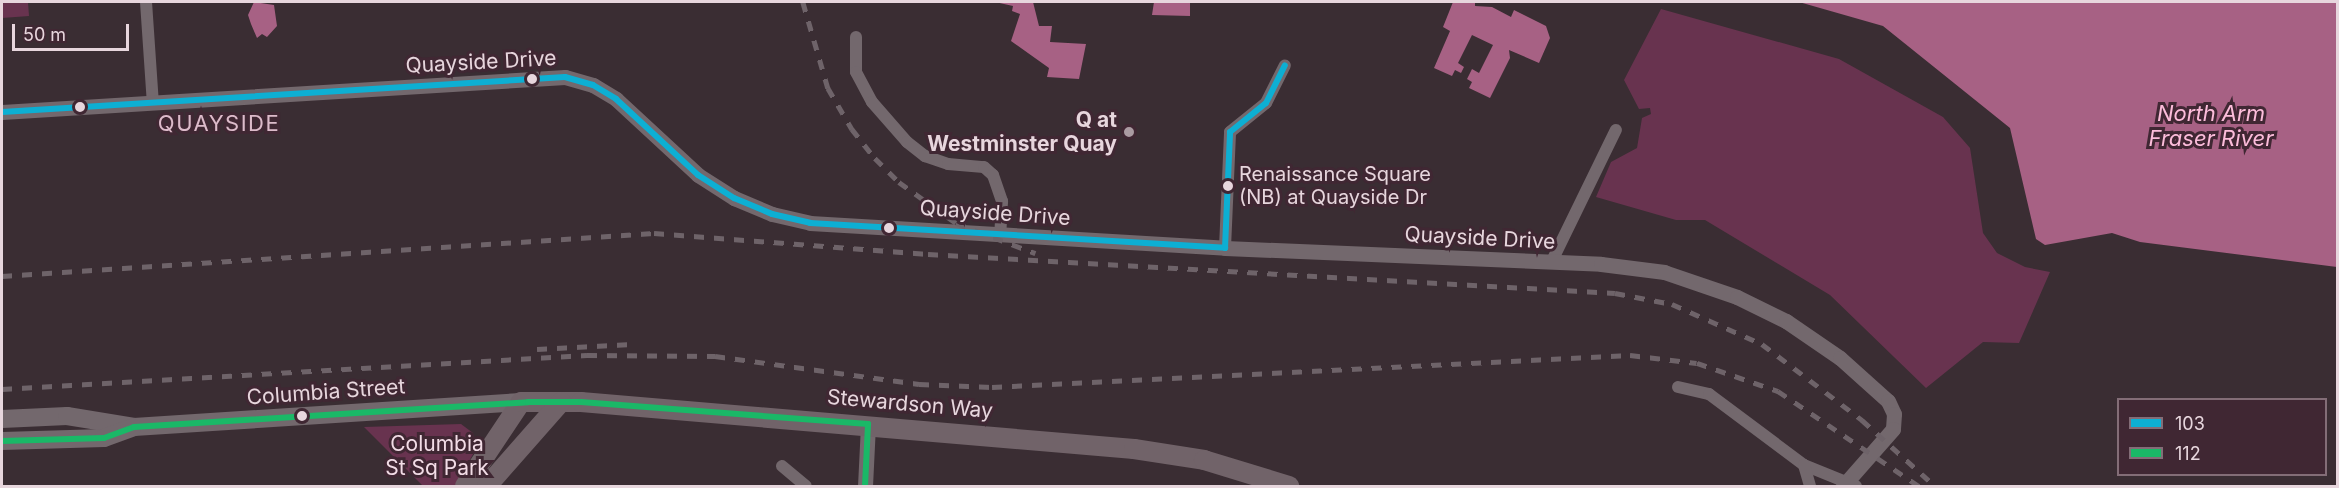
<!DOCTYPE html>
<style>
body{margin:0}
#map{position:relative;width:2339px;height:488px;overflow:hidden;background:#3a2d33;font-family:Inter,sans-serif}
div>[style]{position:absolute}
.green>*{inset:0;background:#68334f}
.water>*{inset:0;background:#a76184}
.minor>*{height:12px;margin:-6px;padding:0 6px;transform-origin:6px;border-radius:6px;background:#73686d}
.tertiary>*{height:15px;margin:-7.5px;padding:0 7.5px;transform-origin:7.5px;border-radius:7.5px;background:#73686d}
.secondary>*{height:18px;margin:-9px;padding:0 9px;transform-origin:9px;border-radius:9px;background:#73686d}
.primary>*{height:20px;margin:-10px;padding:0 10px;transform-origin:10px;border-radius:10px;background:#716369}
.rail>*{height:4.5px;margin-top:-2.25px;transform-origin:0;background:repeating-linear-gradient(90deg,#6e6369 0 10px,transparent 0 20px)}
.bus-1>*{height:6px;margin:-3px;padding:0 3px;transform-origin:3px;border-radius:3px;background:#0dafd3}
.bus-2>*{height:6px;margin:-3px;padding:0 3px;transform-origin:3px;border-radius:3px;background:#1ab867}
.dots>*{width:16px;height:16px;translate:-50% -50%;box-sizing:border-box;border:3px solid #402733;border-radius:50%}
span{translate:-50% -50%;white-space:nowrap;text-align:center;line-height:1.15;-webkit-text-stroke:6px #402733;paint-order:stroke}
.bus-label{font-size:20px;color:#e7d6dd}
.left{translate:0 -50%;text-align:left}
.street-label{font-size:21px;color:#e7d6dd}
.poi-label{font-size:21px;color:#e7d6dd;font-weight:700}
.right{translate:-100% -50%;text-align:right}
.park-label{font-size:21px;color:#f2dce6}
.water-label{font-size:22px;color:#fcbcda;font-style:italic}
.neighbourhood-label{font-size:22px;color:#dcbbca;letter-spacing:1.5px}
.frame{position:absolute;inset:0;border:3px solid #e7d6dd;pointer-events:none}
.legend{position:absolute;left:2117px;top:398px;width:210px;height:78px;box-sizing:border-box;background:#402733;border:2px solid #836d77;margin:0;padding:8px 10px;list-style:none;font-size:18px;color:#e7d6dd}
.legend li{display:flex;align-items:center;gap:12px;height:30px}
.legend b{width:30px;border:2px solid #836d77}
.scale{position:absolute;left:12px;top:24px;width:117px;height:27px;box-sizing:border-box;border:3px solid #e7d6dd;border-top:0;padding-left:8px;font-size:18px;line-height:21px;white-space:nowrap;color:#e7d6dd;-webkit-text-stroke:4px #402733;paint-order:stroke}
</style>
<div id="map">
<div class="green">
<i style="clip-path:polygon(2px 2px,28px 2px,29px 16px,2px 18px)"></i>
<i style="clip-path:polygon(1661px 9px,1839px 59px,1943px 117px,1970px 148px,1983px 233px,1997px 253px,2025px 267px,2050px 272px,2019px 343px,1983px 342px,1926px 388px,1830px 295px,1705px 220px,1676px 220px,1596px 197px,1611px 162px,1637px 148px,1642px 118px,1651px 114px,1650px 108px,1639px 109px,1624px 80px)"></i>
<i style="clip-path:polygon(461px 424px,473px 433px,476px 449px,455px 486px,423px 486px,364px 427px)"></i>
</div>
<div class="water">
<i style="clip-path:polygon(254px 2px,274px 5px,277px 26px,267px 37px,262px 34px,257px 38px,251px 24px,248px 15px)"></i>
<i style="clip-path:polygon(995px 2px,1033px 2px,1039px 26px,1052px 26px,1050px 42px,1086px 44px,1079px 79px,1047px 77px,1049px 68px,1011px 41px,1020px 14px,1012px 11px,1013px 6px)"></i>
<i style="clip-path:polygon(1154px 2px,1190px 2px,1190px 16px,1152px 15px)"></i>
<i style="clip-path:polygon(1453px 2px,1475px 2px,1475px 6px,1492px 7px,1511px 17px,1514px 10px,1546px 26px,1550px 38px,1539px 63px,1509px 50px,1510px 58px,1490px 98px,1469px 88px,1472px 82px,1467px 79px,1472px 69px,1479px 73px,1493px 45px,1472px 35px,1458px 63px,1464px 67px,1461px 73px,1455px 70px,1452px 76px,1434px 68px,1450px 31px,1443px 27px)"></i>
<i style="clip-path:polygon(1799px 2px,2337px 2px,2337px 267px,2140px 242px,2112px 233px,2045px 245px,2036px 239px,2010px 128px,1883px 26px)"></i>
</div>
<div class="minor">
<i style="left:146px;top:2px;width:102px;rotate:86.1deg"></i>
<i style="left:856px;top:37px;width:35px;rotate:90deg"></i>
<i style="left:856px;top:72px;width:34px;rotate:62deg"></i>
<i style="left:872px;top:102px;width:53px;rotate:48.8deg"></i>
<i style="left:907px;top:142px;width:23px;rotate:38deg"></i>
<i style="left:925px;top:156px;width:24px;rotate:19deg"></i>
<i style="left:948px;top:164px;width:36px;rotate:5deg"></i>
<i style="left:984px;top:167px;width:12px;rotate:42deg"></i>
<i style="left:993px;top:175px;width:28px;rotate:71deg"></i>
<i style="left:1002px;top:201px;width:34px;rotate:93deg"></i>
<i style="left:1225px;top:248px;width:116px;rotate:-87.5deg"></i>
<i style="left:1230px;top:132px;width:46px;rotate:-38.9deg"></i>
<i style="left:1266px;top:103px;width:42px;rotate:-63.4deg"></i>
<i style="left:1551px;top:263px;width:148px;rotate:-64deg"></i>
<i style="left:1678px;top:387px;width:32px;rotate:13deg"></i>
<i style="left:1709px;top:394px;width:119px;rotate:36.8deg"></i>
<i style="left:1804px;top:465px;width:56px;rotate:22deg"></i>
<i style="left:1804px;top:465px;width:22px;rotate:74deg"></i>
<i style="left:782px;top:466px;width:31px;rotate:40deg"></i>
</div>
<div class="tertiary">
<i style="left:2px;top:112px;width:564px;rotate:-3.56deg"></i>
<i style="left:565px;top:77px;width:29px;rotate:16deg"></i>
<i style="left:593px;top:85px;width:27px;rotate:31deg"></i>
<i style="left:616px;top:99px;width:112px;rotate:42.8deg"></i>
<i style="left:698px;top:175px;width:43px;rotate:32.6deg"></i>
<i style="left:734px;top:198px;width:41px;rotate:22.8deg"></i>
<i style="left:772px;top:214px;width:39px;rotate:13deg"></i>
<i style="left:810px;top:223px;width:416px;rotate:3.4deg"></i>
<i style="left:1225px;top:248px;width:376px;rotate:2.4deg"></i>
<i style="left:1601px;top:264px;width:64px;rotate:7.2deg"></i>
<i style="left:1664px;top:272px;width:77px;rotate:18.9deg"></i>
<i style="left:1737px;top:297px;width:55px;rotate:26.1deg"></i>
<i style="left:1786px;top:321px;width:65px;rotate:34.4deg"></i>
<i style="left:1840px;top:358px;width:64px;rotate:41.9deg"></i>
<i style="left:1888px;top:401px;width:14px;rotate:65deg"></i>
<i style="left:1894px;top:414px;width:15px;rotate:94deg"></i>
<i style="left:1893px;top:429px;width:76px;rotate:131.3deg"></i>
<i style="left:865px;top:486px;width:62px;rotate:-87.2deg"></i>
</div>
<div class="secondary">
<i style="left:2px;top:419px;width:65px;rotate:-2.6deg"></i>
<i style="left:67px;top:416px;width:68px;rotate:9.3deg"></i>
<i style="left:134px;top:427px;width:388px;rotate:-3.7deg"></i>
<i style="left:2px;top:441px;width:102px;rotate:-1.7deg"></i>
<i style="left:104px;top:438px;width:30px;rotate:-20deg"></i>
</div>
<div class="primary">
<i style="left:465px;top:486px;width:101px;rotate:-56.3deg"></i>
<i style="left:521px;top:402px;width:60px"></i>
<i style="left:581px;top:402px;width:555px;rotate:4.86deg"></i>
<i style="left:1134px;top:449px;width:71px;rotate:8.9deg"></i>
<i style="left:1204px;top:460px;width:89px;rotate:17deg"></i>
<i style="left:487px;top:486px;width:112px;rotate:-48.6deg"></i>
</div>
<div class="rail">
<i style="left:803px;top:2px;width:90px;rotate:73.8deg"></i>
<i style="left:828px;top:88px;width:48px;rotate:59.7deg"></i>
<i style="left:852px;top:129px;width:37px;rotate:52deg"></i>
<i style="left:875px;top:158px;width:34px;rotate:45deg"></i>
<i style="left:899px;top:182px;width:70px;rotate:35.7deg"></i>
<i style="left:956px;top:223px;width:85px;rotate:20.8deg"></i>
<i style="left:2px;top:276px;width:653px;rotate:-3.77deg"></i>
<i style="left:654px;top:233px;width:275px;rotate:4.4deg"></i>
<i style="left:928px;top:254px;width:688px;rotate:3.25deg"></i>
<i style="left:1615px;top:293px;width:58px;rotate:10.9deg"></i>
<i style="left:1672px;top:304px;width:98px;rotate:24deg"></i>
<i style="left:1762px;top:344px;width:126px;rotate:37.2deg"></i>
<i style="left:1862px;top:420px;width:98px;rotate:42.1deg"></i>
<i style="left:537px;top:349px;width:95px;rotate:-3deg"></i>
<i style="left:2px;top:389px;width:586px;rotate:-3.33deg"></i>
<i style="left:587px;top:355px;width:128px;rotate:0.4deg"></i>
<i style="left:715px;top:356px;width:206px;rotate:7.8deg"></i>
<i style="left:919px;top:384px;width:73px;rotate:2.4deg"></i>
<i style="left:992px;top:387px;width:639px;rotate:-2.87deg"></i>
<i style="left:1630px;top:355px;width:67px;rotate:6.8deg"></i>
<i style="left:1697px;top:363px;width:86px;rotate:19.1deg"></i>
<i style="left:1778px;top:391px;width:170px;rotate:34deg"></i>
</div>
<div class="bus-1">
<i style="left:2px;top:112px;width:564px;rotate:-3.56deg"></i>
<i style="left:565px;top:77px;width:29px;rotate:16deg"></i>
<i style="left:593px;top:85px;width:27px;rotate:31deg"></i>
<i style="left:616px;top:99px;width:112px;rotate:42.8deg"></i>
<i style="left:698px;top:175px;width:43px;rotate:32.6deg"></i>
<i style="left:734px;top:198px;width:41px;rotate:22.8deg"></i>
<i style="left:772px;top:214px;width:39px;rotate:13deg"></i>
<i style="left:810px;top:223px;width:416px;rotate:3.4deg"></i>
<i style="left:1225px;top:248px;width:116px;rotate:-87.5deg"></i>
<i style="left:1230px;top:132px;width:46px;rotate:-38.9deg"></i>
<i style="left:1266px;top:103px;width:42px;rotate:-63.4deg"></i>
</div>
<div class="bus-2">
<i style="left:2px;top:441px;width:102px;rotate:-1.7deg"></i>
<i style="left:104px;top:438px;width:32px;rotate:-20deg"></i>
<i style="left:134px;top:427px;width:395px;rotate:-3.6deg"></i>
<i style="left:528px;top:402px;width:53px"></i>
<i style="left:581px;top:402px;width:288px;rotate:4.4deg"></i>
<i style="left:865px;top:486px;width:62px;rotate:-87.2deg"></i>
</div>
<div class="dots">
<i style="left:532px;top:79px;background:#e7d6dd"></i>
<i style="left:80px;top:107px;background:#e7d6dd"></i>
<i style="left:1129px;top:132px;background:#aa9ba2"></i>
<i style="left:1228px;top:186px;background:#e7d6dd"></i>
<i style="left:889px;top:228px;background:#e7d6dd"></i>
<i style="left:302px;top:416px;background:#e7d6dd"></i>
</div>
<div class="bus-label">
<span class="left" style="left:1239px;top:186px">Renaissance Square<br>(NB) at Quayside Dr</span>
</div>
<div class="street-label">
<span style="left:481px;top:62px;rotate:-3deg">Quayside Drive</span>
<span style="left:995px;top:213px;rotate:4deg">Quayside Drive</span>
<span style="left:1480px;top:238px;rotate:3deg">Quayside Drive</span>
<span style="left:326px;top:392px;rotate:-4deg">Columbia Street</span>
<span style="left:910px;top:404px;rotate:5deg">Stewardson Way</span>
</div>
<div class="poi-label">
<span class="right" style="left:1117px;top:132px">Q at<br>Westminster Quay</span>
</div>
<div class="park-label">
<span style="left:437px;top:456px">Columbia<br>St Sq Park</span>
</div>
<div class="water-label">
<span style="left:2211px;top:126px">North Arm<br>Fraser River</span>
</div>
<div class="neighbourhood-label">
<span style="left:219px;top:124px">QUAYSIDE</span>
</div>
<div class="frame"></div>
<ul class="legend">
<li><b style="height:8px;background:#0dafd3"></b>103</li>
<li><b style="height:8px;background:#1ab867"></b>112</li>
</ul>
<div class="scale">50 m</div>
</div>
